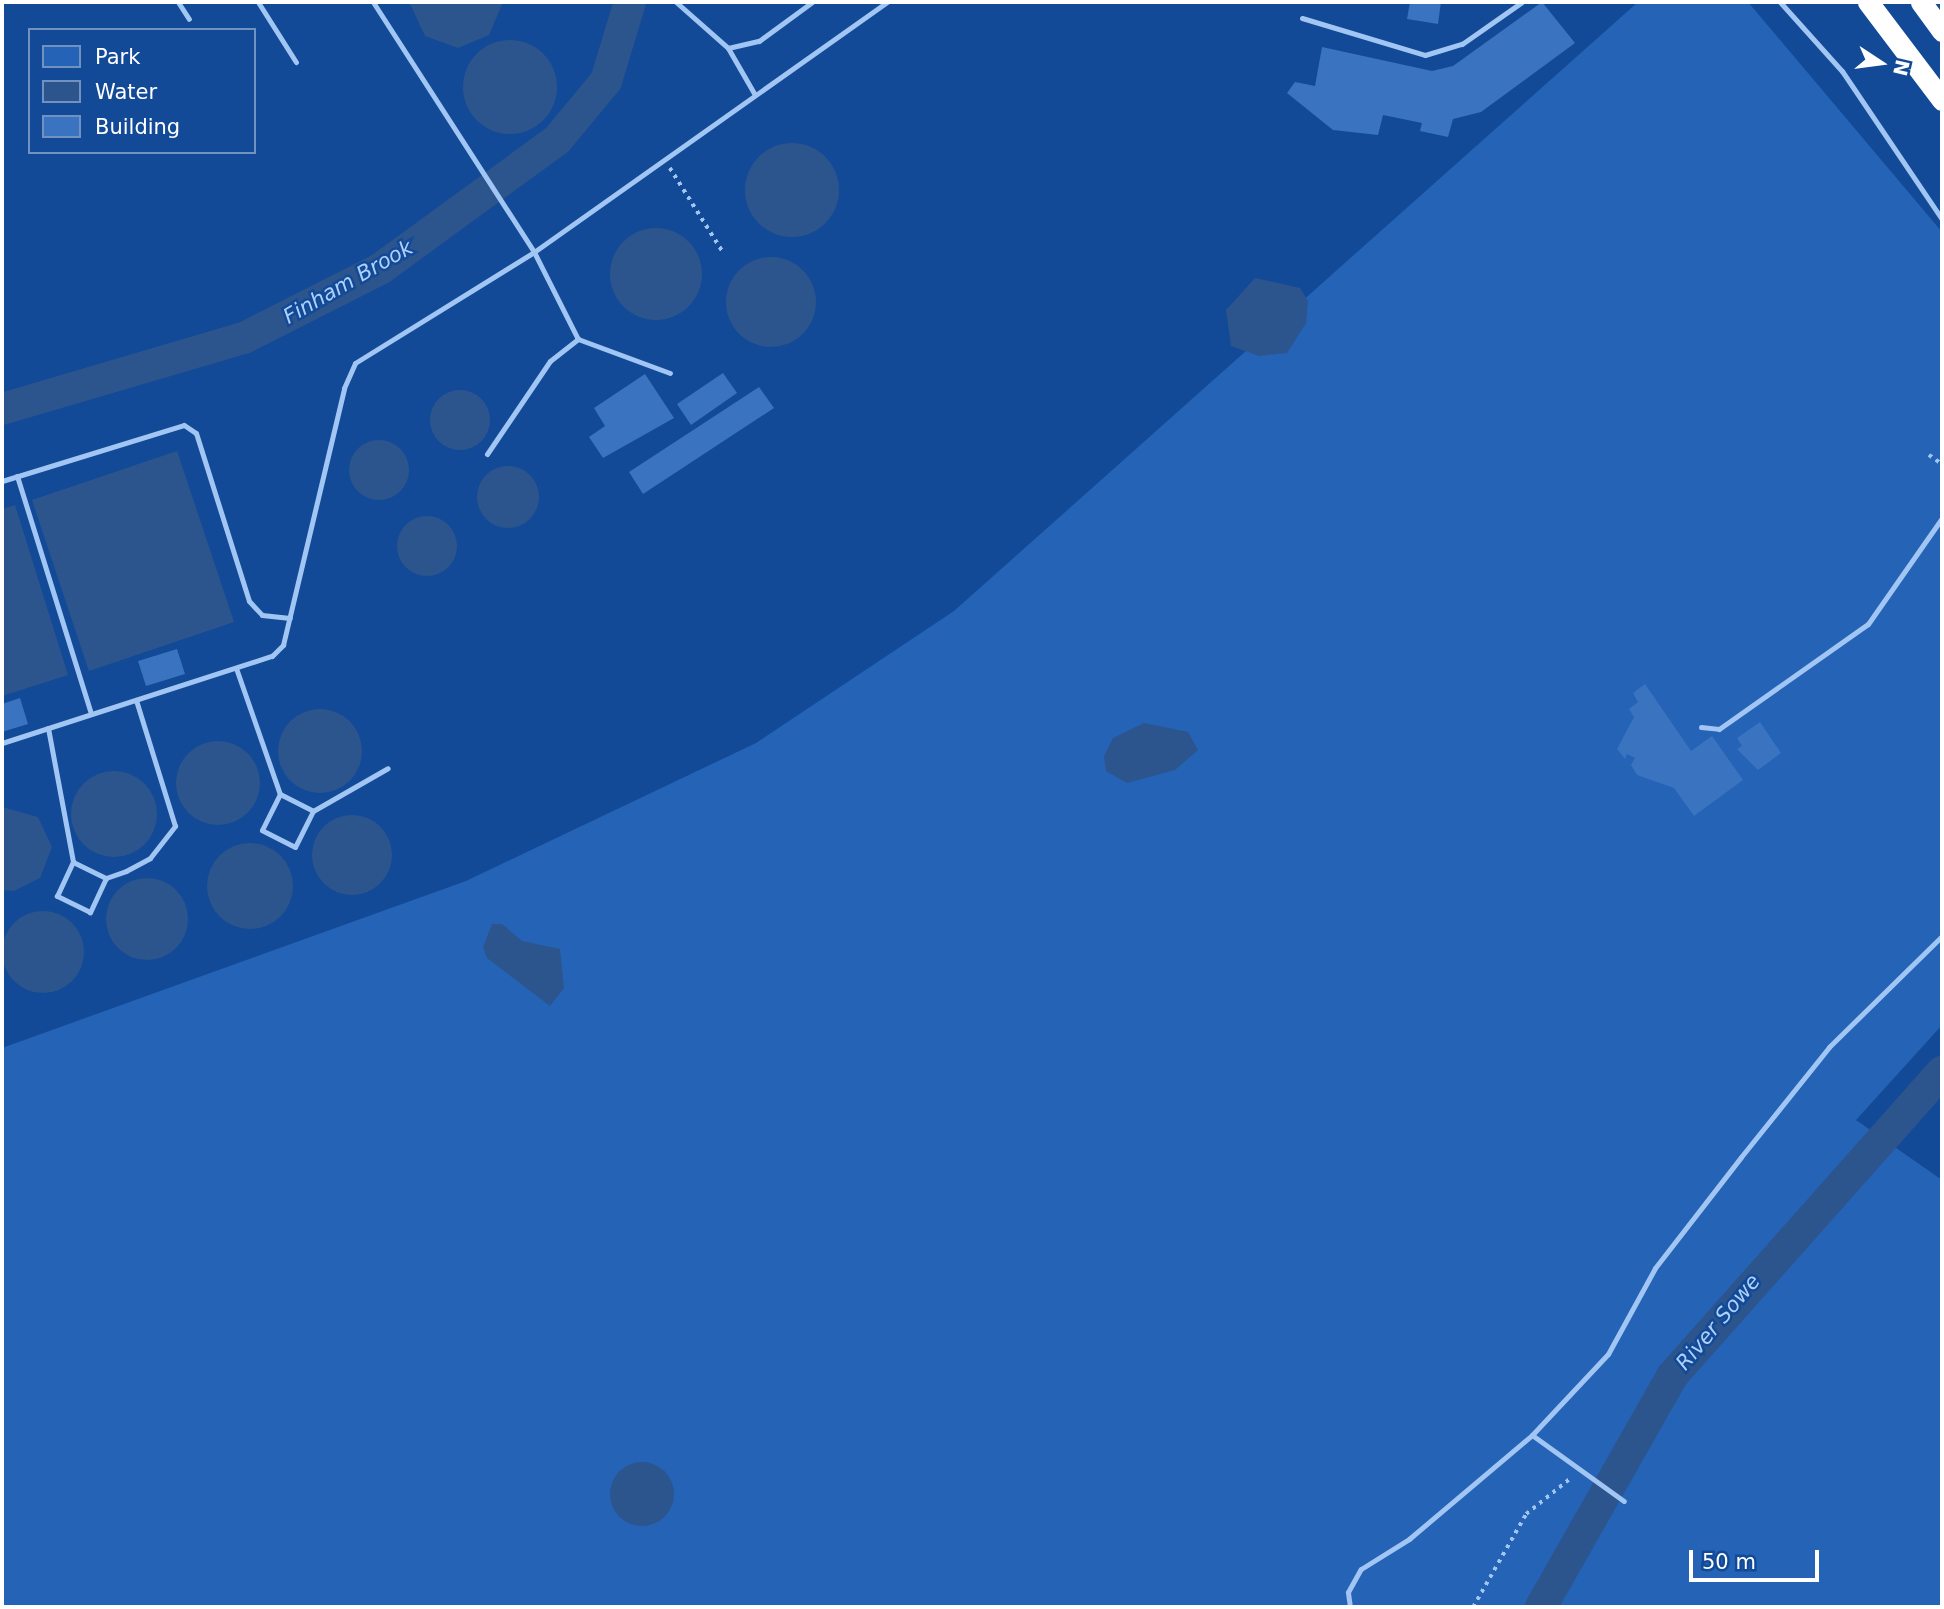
<!DOCTYPE html>
<style>
body{margin:0}
#map{position:relative;width:1944px;height:1609px;overflow:hidden;background:#124a97;font-family:"DejaVu Sans",sans-serif}
div>[style]{position:absolute}
.green>*{inset:0;background:#2463b6}
.water>*{inset:0;background:#2c558e}
.round{border-radius:50%}
.river>*{height:32px;margin:-16px;padding:0 16px;transform-origin:16px;border-radius:16px;background:#2c558e}
.building>*{inset:0;background:#3a73bf}
.path>*{height:3.5px;margin-top:-1.75px;transform-origin:0;background:repeating-linear-gradient(90deg,#a2c6f3 0 3.5px,transparent 0 8.5px)}
.lane>*{height:5px;margin:-2.5px;padding:0 2.5px;transform-origin:2.5px;border-radius:2.5px;background:#a2c6f3}
.highway>*{height:21px;margin:-10.5px;padding:0 10.5px;transform-origin:10.5px;border-radius:10.5px;background:#fff}
span{translate:-50% -50%;white-space:nowrap;text-align:center;line-height:1.15;-webkit-text-stroke:5px #124a97;paint-order:stroke}
.water-label{font-size:21px;color:#aed0fa;font-style:italic}
.frame{position:absolute;inset:0;border:4px solid #fff;pointer-events:none}
.legend{position:absolute;left:28px;top:28px;width:228px;height:126px;box-sizing:border-box;background:#124a97;border:2px solid #7192c1;margin:0;padding:9px 12px;list-style:none;font-size:21px;color:#fff}
.legend li{display:flex;align-items:center;gap:14px;height:35px}
.legend b{width:35px;border:2px solid #7192c1}
.north{position:absolute;left:1846px;top:28px;width:70px;height:70px;-webkit-text-stroke:5px #124a97;paint-order:stroke;rotate:103deg;font-size:19px;font-weight:700;line-height:28px;text-align:center;color:#fff}
.north::after{content:'';display:block;margin:auto;width:24px;height:32px;background:#fff;clip-path:polygon(50% 0,100% 100%,50% 72%,0 100%)}
.scale{position:absolute;left:1689px;top:1550px;width:130px;height:32px;box-sizing:border-box;border:4px solid #fff;border-top:0;padding-left:9px;font-size:21px;line-height:24px;white-space:nowrap;color:#fff;-webkit-text-stroke:5px #124a97;paint-order:stroke}
</style>
<div id="map">
<div class="green">
<i style="clip-path:polygon(1638px 2px,1748px 2px,1942px 232px,1942px 1025px,1856px 1120px,1942px 1180px,1942px 1607px,2px 1607px,2px 1048px,466px 881px,756px 743px,954px 611px)"></i>
</div>
<div class="water">
<i style="clip-path:polygon(503px 2px,489px 35px,458px 48px,425px 36px,410px 4px)"></i>
<i class="round" style="left:463px;top:40px;width:94px;height:94px"></i>
<i class="round" style="left:745px;top:143px;width:94px;height:94px"></i>
<i class="round" style="left:610px;top:228px;width:92px;height:92px"></i>
<i class="round" style="left:726px;top:257px;width:90px;height:90px"></i>
<i style="clip-path:polygon(1255px 278px,1300px 288px,1308px 301px,1306px 323px,1287px 353px,1259px 356px,1231px 346px,1226px 310px)"></i>
<i class="round" style="left:430px;top:390px;width:60px;height:60px"></i>
<i class="round" style="left:349px;top:440px;width:60px;height:60px"></i>
<i style="clip-path:polygon(177px 451px,234px 622px,89px 671px,32px 500px)"></i>
<i class="round" style="left:477px;top:466px;width:62px;height:62px"></i>
<i style="clip-path:polygon(15px 505px,68px 675px,2px 696px,2px 509px)"></i>
<i class="round" style="left:397px;top:516px;width:60px;height:60px"></i>
<i class="round" style="left:278px;top:709px;width:84px;height:84px"></i>
<i style="clip-path:polygon(1144px 723px,1188px 732px,1198px 750px,1175px 770px,1127px 783px,1106px 771px,1104px 756px,1113px 738px)"></i>
<i class="round" style="left:176px;top:741px;width:84px;height:84px"></i>
<i class="round" style="left:71px;top:771px;width:86px;height:86px"></i>
<i style="clip-path:polygon(2px 807px,38px 817px,52px 847px,40px 878px,14px 891px,2px 890px)"></i>
<i class="round" style="left:312px;top:815px;width:80px;height:80px"></i>
<i class="round" style="left:207px;top:843px;width:86px;height:86px"></i>
<i class="round" style="left:106px;top:878px;width:82px;height:82px"></i>
<i class="round" style="left:2px;top:911px;width:82px;height:82px"></i>
<i style="clip-path:polygon(492px 924px,502px 924px,522px 941px,560px 949px,564px 988px,550px 1006px,487px 958px,483px 947px)"></i>
<i class="round" style="left:610px;top:1462px;width:64px;height:64px"></i>
</div>
<div class="river">
<i style="left:2px;top:409px;width:252px;rotate:-16.4deg"></i>
<i style="left:244px;top:338px;width:153px;rotate:-26.9deg"></i>
<i style="left:380px;top:269px;width:219px;rotate:-36.1deg"></i>
<i style="left:557px;top:140px;width:77px;rotate:-50.3deg"></i>
<i style="left:606px;top:81px;width:83px;rotate:-73.1deg"></i>
<i style="left:1541px;top:1607px;width:266px;rotate:-60.4deg"></i>
<i style="left:1672px;top:1376px;width:407px;rotate:-48.4deg"></i>
</div>
<div class="building">
<i style="clip-path:polygon(1410px 2px,1441px 2px,1438px 24px,1407px 19px)"></i>
<i style="clip-path:polygon(1542px 2px,1575px 43px,1481px 112px,1453px 119px,1448px 137px,1420px 131px,1422px 123px,1383px 115px,1378px 135px,1333px 130px,1287px 93px,1295px 82px,1315px 86px,1322px 47px,1432px 71px,1453px 66px)"></i>
<i style="clip-path:polygon(723px 373px,737px 393px,691px 425px,677px 404px)"></i>
<i style="clip-path:polygon(645px 374px,674px 418px,603px 458px,589px 437px,605px 426px,594px 408px)"></i>
<i style="clip-path:polygon(759px 387px,774px 408px,643px 494px,629px 472px)"></i>
<i style="clip-path:polygon(177px 649px,185px 674px,146px 686px,138px 661px)"></i>
<i style="clip-path:polygon(1645px 684px,1691px 751px,1712px 736px,1743px 780px,1694px 816px,1674px 788px,1637px 775px,1631px 765px,1635px 758px,1627px 754px,1625px 759px,1617px 749px,1634px 717px,1629px 709px,1638px 702px,1633px 693px)"></i>
<i style="clip-path:polygon(20px 698px,28px 724px,2px 732px,2px 704px)"></i>
<i style="clip-path:polygon(1760px 722px,1781px 753px,1758px 770px,1737px 749px,1742px 746px,1737px 738px)"></i>
</div>
<div class="path">
<i style="left:670px;top:168px;width:99px;rotate:57.8deg"></i>
<i style="left:1929px;top:455px;width:16px;rotate:35deg"></i>
<i style="left:1473px;top:1607px;width:107px;rotate:-60.3deg"></i>
<i style="left:1526px;top:1514px;width:59px;rotate:-38.8deg"></i>
</div>
<div class="lane">
<i style="left:178px;top:2px;width:20px;rotate:57deg"></i>
<i style="left:258px;top:2px;width:71px;rotate:57.7deg"></i>
<i style="left:373px;top:2px;width:297px;rotate:57.2deg"></i>
<i style="left:534px;top:252px;width:97px;rotate:63.2deg"></i>
<i style="left:578px;top:339px;width:98px;rotate:20.3deg"></i>
<i style="left:676px;top:2px;width:69px;rotate:41.5deg"></i>
<i style="left:728px;top:48px;width:54px;rotate:60.1deg"></i>
<i style="left:1780px;top:2px;width:93px;rotate:48.1deg"></i>
<i style="left:1842px;top:71px;width:179px;rotate:56deg"></i>
<i style="left:1302px;top:18px;width:128px;rotate:16.7deg"></i>
<i style="left:1425px;top:55px;width:39px;rotate:-17deg"></i>
<i style="left:1462px;top:44px;width:73px;rotate:-35deg"></i>
<i style="left:728px;top:48px;width:32px;rotate:-13deg"></i>
<i style="left:759px;top:41px;width:66px;rotate:-36.3deg"></i>
<i style="left:487px;top:454px;width:112px;rotate:-55.9deg"></i>
<i style="left:550px;top:361px;width:36px;rotate:-38deg"></i>
<i style="left:17px;top:476px;width:249px;rotate:72.7deg"></i>
<i style="left:2px;top:481px;width:190px;rotate:-17.1deg"></i>
<i style="left:184px;top:425px;width:14px;rotate:34deg"></i>
<i style="left:196px;top:433px;width:176px;rotate:72.5deg"></i>
<i style="left:249px;top:601px;width:19px;rotate:47deg"></i>
<i style="left:262px;top:615px;width:28px;rotate:6deg"></i>
<i style="left:236px;top:668px;width:133px;rotate:70.8deg"></i>
<i style="left:1701px;top:727px;width:18px;rotate:6deg"></i>
<i style="left:1719px;top:729px;width:182px;rotate:-35.2deg"></i>
<i style="left:1868px;top:624px;width:129px;rotate:-55.1deg"></i>
<i style="left:48px;top:728px;width:136px;rotate:79.4deg"></i>
<i style="left:2px;top:743px;width:284px;rotate:-17.9deg"></i>
<i style="left:272px;top:656px;width:16px;rotate:-45deg"></i>
<i style="left:283px;top:645px;width:264px;rotate:-76.6deg"></i>
<i style="left:344px;top:388px;width:27px;rotate:-66deg"></i>
<i style="left:355px;top:363px;width:211px;rotate:-31.8deg"></i>
<i style="left:534px;top:252px;width:433px;rotate:-35.3deg"></i>
<i style="left:280px;top:794px;width:37px;rotate:27deg"></i>
<i style="left:313px;top:811px;width:40px;rotate:116.6deg"></i>
<i style="left:295px;top:847px;width:37px;rotate:-153deg"></i>
<i style="left:262px;top:830px;width:40px;rotate:-63.4deg"></i>
<i style="left:313px;top:811px;width:86px;rotate:-29.8deg"></i>
<i style="left:106px;top:878px;width:38px;rotate:115deg"></i>
<i style="left:90px;top:912px;width:37px;rotate:-154deg"></i>
<i style="left:57px;top:896px;width:38px;rotate:-65deg"></i>
<i style="left:73px;top:862px;width:37px;rotate:26deg"></i>
<i style="left:106px;top:878px;width:21px;rotate:-19deg"></i>
<i style="left:126px;top:871px;width:27px;rotate:-28deg"></i>
<i style="left:150px;top:858px;width:41px;rotate:-52deg"></i>
<i style="left:175px;top:826px;width:132px;rotate:-107.2deg"></i>
<i style="left:1532px;top:1435px;width:113px;rotate:35.7deg"></i>
<i style="left:1350px;top:1607px;width:15px;rotate:-98deg"></i>
<i style="left:1348px;top:1592px;width:26px;rotate:-61deg"></i>
<i style="left:1361px;top:1569px;width:57px;rotate:-32deg"></i>
<i style="left:1409px;top:1539px;width:161px;rotate:-40.2deg"></i>
<i style="left:1532px;top:1435px;width:111px;rotate:-46.8deg"></i>
<i style="left:1608px;top:1354px;width:98px;rotate:-61.3deg"></i>
<i style="left:1655px;top:1268px;width:140px;rotate:-52.2deg"></i>
<i style="left:1741px;top:1157px;width:141px;rotate:-51.3deg"></i>
<i style="left:1829px;top:1047px;width:158px;rotate:-44.5deg"></i>
</div>
<div class="highway">
<i style="left:1868px;top:2px;width:123px;rotate:52.9deg"></i>
<i style="left:1921px;top:2px;width:36px;rotate:54deg"></i>
</div>
<div class="water-label">
<span style="left:348px;top:282px;rotate:-30deg">Finham Brook</span>
<span style="left:1718px;top:1322px;rotate:-50deg">River Sowe</span>
</div>
<div class="frame"></div>
<ul class="legend">
<li><b style="height:19px;background:#2463b6"></b>Park</li>
<li><b style="height:19px;background:#2c558e"></b>Water</li>
<li><b style="height:19px;background:#3a73bf"></b>Building</li>
</ul>
<div class="north">N</div>
<div class="scale">50 m</div>
</div>
